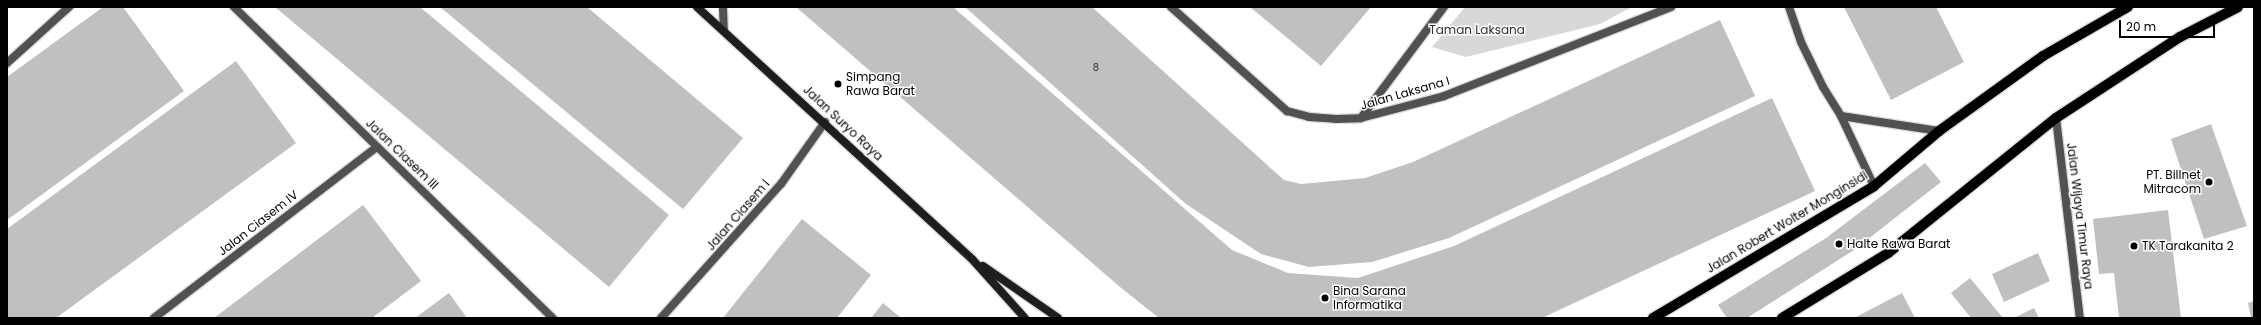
<!DOCTYPE html>
<style>
body{margin:0}
#map{position:relative;width:2261px;height:325px;overflow:hidden;background:#fff;font-family:Poppins,sans-serif}
div>[style]{position:absolute}
.green>*{inset:0;background:#d8d8d8}
.building>*{inset:0;background:#c0c0c0}
.roads{filter:drop-shadow(1px 0 #dbdbdb) drop-shadow(-1px 0 #dbdbdb) drop-shadow(0 1px #dbdbdb) drop-shadow(0 -1px #dbdbdb)}
.street>*{height:8px;margin:-4px;padding:0 4px;transform-origin:4px;border-radius:4px;background:#515151}
.secondary>*{height:8px;margin:-4px;padding:0 4px;transform-origin:4px;border-radius:4px;background:#1e1e1e}
.primary>*{height:10px;margin:-5px;padding:0 5px;transform-origin:5px;border-radius:5px;background:#000}
.dots>*{width:11px;height:11px;translate:-50% -50%;box-sizing:border-box;border:2px solid #fff;border-radius:50%}
span{translate:-50% -50%;white-space:nowrap;text-align:center;line-height:1.15;-webkit-text-stroke:3px #fff;paint-order:stroke}
.number-label{font-size:10px;color:#303030}
.number-label span{-webkit-text-stroke-width:0}
.park-label{font-size:12px;color:#2f2f2f}
.poi-label{font-size:12px;color:#000}
.left{translate:0 -50%;text-align:left}
.right{translate:-100% -50%;text-align:right}
.street-label{font-size:12px;color:#000}
.frame{position:absolute;inset:0;border:8px solid #000;pointer-events:none}
.scale{position:absolute;left:2119px;top:20px;width:96px;height:18px;box-sizing:border-box;border:2px solid #000;border-top:0;padding-left:5px;font-size:12px;line-height:14px;white-space:nowrap;color:#000;-webkit-text-stroke:3px #fff;paint-order:stroke}
</style>
<div id="map">
<div class="green">
<i style="clip-path:polygon(1465px 7px,1632px 7px,1600px 24px,1466px 57px,1432px 47px)"></i>
</div>
<div class="building">
<i style="clip-path:polygon(103px 7px,123px 7px,184px 91px,7px 220px,7px 77px)"></i>
<i style="clip-path:polygon(275px 7px,420px 7px,669px 215px,609px 287px)"></i>
<i style="clip-path:polygon(440px 7px,587px 7px,743px 138px,683px 209px)"></i>
<i style="clip-path:polygon(796px 7px,953px 7px,1232px 250px,1288px 273px,1358px 278px,1454px 246px,1772px 98px,1815px 191px,1542px 318px,1159px 318px,1120px 287px)"></i>
<i style="clip-path:polygon(965px 7px,1092px 7px,1284px 180px,1301px 184px,1365px 178px,1413px 162px,1720px 20px,1755px 96px,1449px 238px,1372px 262px,1309px 267px,1261px 254px,1186px 204px)"></i>
<i style="clip-path:polygon(1250px 7px,1371px 7px,1321px 66px)"></i>
<i style="clip-path:polygon(1844px 7px,1936px 7px,1964px 62px,1891px 100px)"></i>
<i style="clip-path:polygon(236px 61px,296px 143px,56px 318px,7px 318px,7px 229px)"></i>
<i style="clip-path:polygon(2211px 124px,2247px 226px,2204px 239px,2171px 139px)"></i>
<i style="clip-path:polygon(1925px 163px,1941px 182px,1854px 250px,1747px 318px,1727px 318px,1718px 305px,1826px 238px)"></i>
<i style="clip-path:polygon(363px 205px,421px 281px,372px 318px,214px 318px)"></i>
<i style="clip-path:polygon(2168px 210px,2181px 318px,2119px 318px,2114px 273px,2099px 274px,2093px 219px)"></i>
<i style="clip-path:polygon(802px 219px,871px 275px,837px 318px,723px 318px)"></i>
<i style="clip-path:polygon(2038px 253px,2050px 281px,2004px 302px,1992px 274px)"></i>
<i style="clip-path:polygon(1970px 278px,2003px 318px,1971px 318px,1951px 293px)"></i>
<i style="clip-path:polygon(449px 293px,467px 318px,415px 318px)"></i>
<i style="clip-path:polygon(1902px 293px,1915px 318px,1854px 318px)"></i>
<i style="clip-path:polygon(2254px 301px,2254px 318px,2251px 318px,2248px 303px)"></i>
<i style="clip-path:polygon(883px 303px,901px 318px,871px 318px)"></i>
<i style="clip-path:polygon(2034px 308px,2039px 318px,2014px 318px)"></i>
</div>
<div class="roads">
<div class="street">
<i style="left:234px;top:7px;width:446px;rotate:44.3deg"></i>
<i style="left:723px;top:7px;width:23px;rotate:88deg"></i>
<i style="left:1171px;top:7px;width:156px;rotate:41.9deg"></i>
<i style="left:1287px;top:111px;width:23px;rotate:15deg"></i>
<i style="left:1309px;top:117px;width:27px;rotate:4deg"></i>
<i style="left:1336px;top:119px;width:25px;rotate:-2deg"></i>
<i style="left:1361px;top:118px;width:86px;rotate:-14.8deg"></i>
<i style="left:1444px;top:96px;width:244px;rotate:-21.4deg"></i>
<i style="left:1789px;top:7px;width:37px;rotate:71deg"></i>
<i style="left:1801px;top:42px;width:50px;rotate:63.9deg"></i>
<i style="left:1823px;top:87px;width:34px;rotate:58deg"></i>
<i style="left:1841px;top:116px;width:77px;rotate:64.8deg"></i>
<i style="left:7px;top:63px;width:84px;rotate:-42.1deg"></i>
<i style="left:1841px;top:116px;width:99px;rotate:8.7deg"></i>
<i style="left:1361px;top:118px;width:139px;rotate:-53.2deg"></i>
<i style="left:2056px;top:118px;width:201px;rotate:83.2deg"></i>
<i style="left:154px;top:318px;width:281px;rotate:-37.5deg"></i>
<i style="left:661px;top:318px;width:180px;rotate:-48.2deg"></i>
<i style="left:781px;top:184px;width:76px;rotate:-54.6deg"></i>
</div>
<div class="secondary">
<i style="left:697px;top:7px;width:373px;rotate:42.5deg"></i>
<i style="left:972px;top:259px;width:79px;rotate:48.1deg"></i>
<i style="left:983px;top:266px;width:91px;rotate:34.7deg"></i>
</div>
<div class="primary">
<i style="left:1653px;top:318px;width:257px;rotate:-30.8deg"></i>
<i style="left:1874px;top:186px;width:85px;rotate:-40.2deg"></i>
<i style="left:1939px;top:131px;width:128px;rotate:-35.8deg"></i>
<i style="left:2043px;top:56px;width:98px;rotate:-30deg"></i>
<i style="left:1782px;top:318px;width:124px;rotate:-31.5deg"></i>
<i style="left:1888px;top:253px;width:216px;rotate:-38.8deg"></i>
<i style="left:2056px;top:118px;width:148px;rotate:-33.2deg"></i>
<i style="left:2180px;top:37px;width:65px;rotate:-27.3deg"></i>
</div>
</div>
<div class="dots">
<i style="left:838px;top:84px;background:#000"></i>
<i style="left:2209px;top:182px;background:#000"></i>
<i style="left:1839px;top:244px;background:#000"></i>
<i style="left:2134px;top:246px;background:#000"></i>
<i style="left:1325px;top:298px;background:#000"></i>
</div>
<div class="number-label">
<span style="left:1096px;top:68px">8</span>
</div>
<div class="park-label">
<span style="left:1477px;top:30px">Taman Laksana</span>
</div>
<div class="poi-label">
<span class="left" style="left:846px;top:84px">Simpang<br>Rawa Barat</span>
<span class="right" style="left:2201px;top:182px">PT. Billnet<br>Mitracom</span>
<span class="left" style="left:1847px;top:244px">Halte Rawa Barat</span>
<span class="left" style="left:2142px;top:246px">TK Tarakanita 2</span>
<span class="left" style="left:1333px;top:298px">Bina Sarana<br>Informatika</span>
</div>
<div class="street-label">
<span style="left:1405px;top:93px;rotate:-16deg">Jalan Laksana I</span>
<span style="left:843px;top:123px;rotate:43deg">Jalan Suryo Raya</span>
<span style="left:402px;top:154px;rotate:44deg">Jalan Ciasem III</span>
<span style="left:738px;top:215px;rotate:-49deg">Jalan Ciasem I</span>
<span style="left:2080px;top:216px;rotate:83deg">Jalan Wijaya Timur Raya</span>
<span style="left:1787px;top:222px;rotate:-31deg">Jalan Robert Wolter Monginsidi</span>
<span style="left:258px;top:223px;rotate:-38deg">Jalan Ciasem IV</span>
</div>
<div class="frame"></div>
<div class="scale">20 m</div>
</div>
